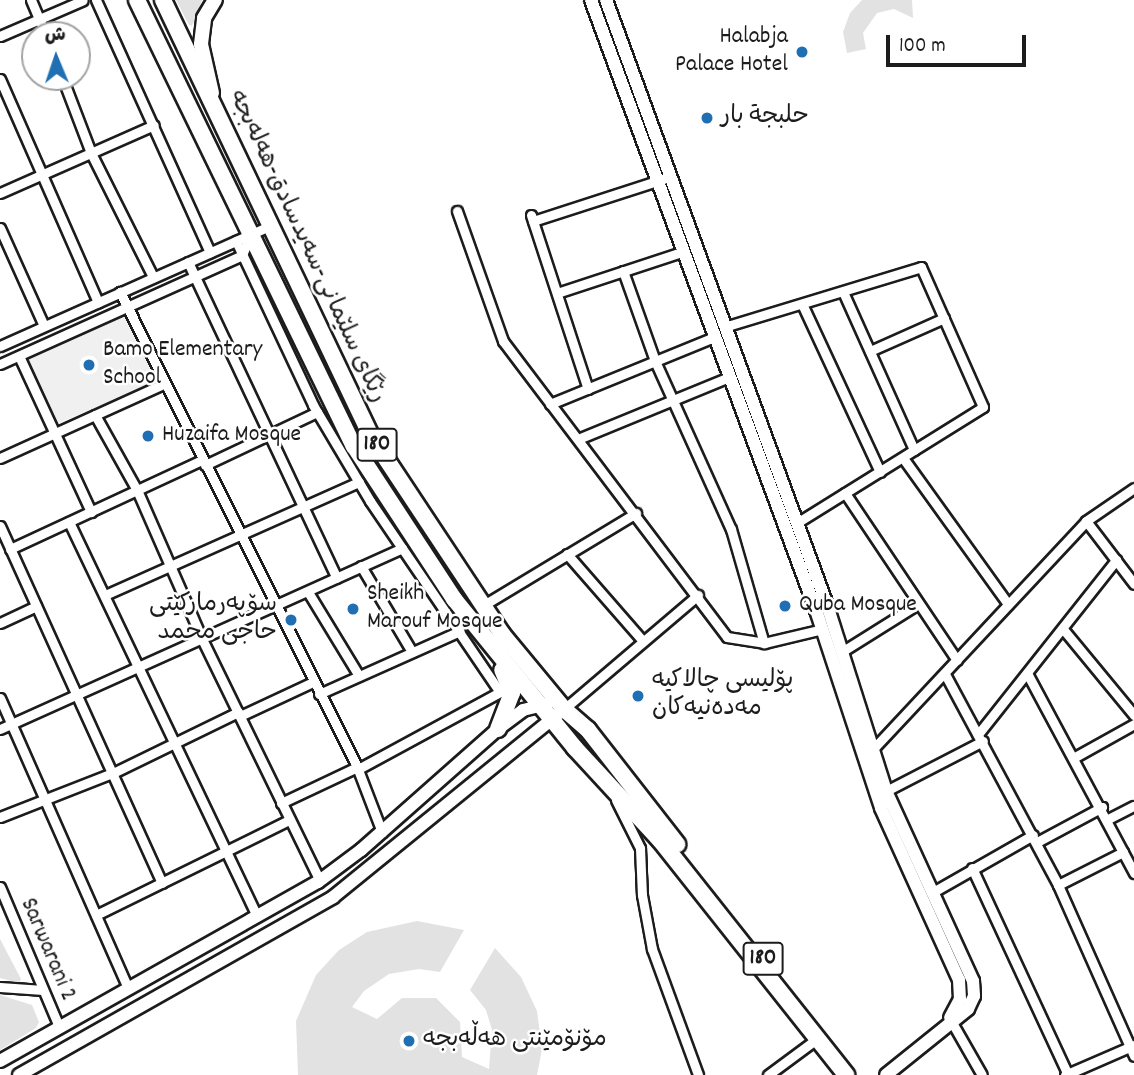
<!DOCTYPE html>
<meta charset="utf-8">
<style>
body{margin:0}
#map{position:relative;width:1134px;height:1075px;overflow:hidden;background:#fff;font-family:Dekko,"Playpen Sans Arabic",sans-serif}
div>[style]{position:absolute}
.built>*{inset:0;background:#f0f0f0}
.green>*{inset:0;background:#e2e2e2}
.roads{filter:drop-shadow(2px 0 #1c1c1c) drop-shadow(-2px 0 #1c1c1c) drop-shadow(0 2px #1c1c1c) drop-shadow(0 -2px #1c1c1c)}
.street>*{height:9px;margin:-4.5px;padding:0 4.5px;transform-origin:4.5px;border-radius:4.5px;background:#fff}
.secondary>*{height:12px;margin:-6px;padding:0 6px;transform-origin:6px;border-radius:6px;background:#fff}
.primary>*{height:14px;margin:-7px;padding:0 7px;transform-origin:7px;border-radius:7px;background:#fff}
.highway>*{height:16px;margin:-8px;padding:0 8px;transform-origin:8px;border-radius:8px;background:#fff}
.dots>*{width:19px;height:19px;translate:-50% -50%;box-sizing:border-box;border:4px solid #fff;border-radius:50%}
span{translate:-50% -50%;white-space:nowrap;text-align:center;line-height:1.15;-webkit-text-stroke:5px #fff;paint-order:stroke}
.shield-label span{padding:2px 5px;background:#fff;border:2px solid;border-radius:5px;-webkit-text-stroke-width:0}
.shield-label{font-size:23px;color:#1c1c1c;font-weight:700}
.poi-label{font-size:24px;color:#1c1c1c}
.right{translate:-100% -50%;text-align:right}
.left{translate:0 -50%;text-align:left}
.street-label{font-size:24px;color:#1c1c1c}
.north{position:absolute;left:21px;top:21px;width:70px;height:70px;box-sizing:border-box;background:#fff;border:2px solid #a4a4a4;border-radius:50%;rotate:358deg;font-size:19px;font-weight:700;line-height:28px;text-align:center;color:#1c1c1c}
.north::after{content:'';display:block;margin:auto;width:24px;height:32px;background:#1f6fb2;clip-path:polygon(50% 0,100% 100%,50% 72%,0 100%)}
.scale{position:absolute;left:886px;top:35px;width:140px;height:32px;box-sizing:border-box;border:4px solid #1c1c1c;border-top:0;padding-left:9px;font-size:21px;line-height:24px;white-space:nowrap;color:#1c1c1c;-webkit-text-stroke:5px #fff;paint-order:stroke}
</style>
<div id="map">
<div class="built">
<i style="clip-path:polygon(124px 306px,156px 382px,54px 425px,22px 349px)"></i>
</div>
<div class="green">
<i style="clip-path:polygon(176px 0,202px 0,192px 26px,189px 25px)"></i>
<i style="clip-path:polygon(862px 0,912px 0,913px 18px,894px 9px,877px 13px,863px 33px,866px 49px,847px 53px,843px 32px,850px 13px)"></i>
<i style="clip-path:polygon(417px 921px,464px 930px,440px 972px,419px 969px,389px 974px,364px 991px,352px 1007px,377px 1019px,402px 998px,436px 998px,460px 1022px,462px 1057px,489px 1069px,492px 1030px,486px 1010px,470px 990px,495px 948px,521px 977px,537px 1011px,542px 1049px,537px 1075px,298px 1075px,296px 1021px,316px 975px,339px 950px,367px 932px)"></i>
<i style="clip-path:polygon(0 939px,21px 979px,19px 983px,0 978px)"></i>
<i style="clip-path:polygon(0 995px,32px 1005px,39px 1022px,36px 1028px,0 1050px)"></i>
</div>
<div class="roads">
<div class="street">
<i style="left:31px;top:0;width:38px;rotate:67deg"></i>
<i style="left:96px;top:0;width:277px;rotate:65.7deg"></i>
<i style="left:0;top:36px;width:90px;rotate:-23.4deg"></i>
<i style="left:62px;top:77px;width:81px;rotate:69.1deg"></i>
<i style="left:91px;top:153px;width:139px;rotate:63.4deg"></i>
<i style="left:0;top:79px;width:244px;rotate:66.3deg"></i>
<i style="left:0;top:193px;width:168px;rotate:-23.8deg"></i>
<i style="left:457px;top:211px;width:138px;rotate:70.5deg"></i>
<i style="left:503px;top:341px;width:371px;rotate:52.9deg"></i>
<i style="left:727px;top:637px;width:37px;rotate:9deg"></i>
<i style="left:764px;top:643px;width:61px;rotate:-13.3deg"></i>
<i style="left:531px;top:215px;width:183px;rotate:71.9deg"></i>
<i style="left:533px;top:221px;width:137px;rotate:-17.9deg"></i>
<i style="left:0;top:228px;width:107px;rotate:65.8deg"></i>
<i style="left:236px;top:241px;width:181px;rotate:64.8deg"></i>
<i style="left:313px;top:405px;width:112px;rotate:59.3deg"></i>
<i style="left:370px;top:501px;width:231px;rotate:55.8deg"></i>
<i style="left:500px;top:692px;width:162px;rotate:151.5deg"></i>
<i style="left:188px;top:262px;width:349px;rotate:64.8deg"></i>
<i style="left:623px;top:271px;width:96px;rotate:70.4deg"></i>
<i style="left:655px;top:361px;width:184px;rotate:65.7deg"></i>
<i style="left:731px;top:529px;width:119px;rotate:73.9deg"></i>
<i style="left:120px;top:292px;width:531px;rotate:63.48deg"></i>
<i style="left:357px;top:767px;width:70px;rotate:69deg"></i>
<i style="left:557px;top:293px;width:132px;rotate:-18.2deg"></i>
<i style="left:844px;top:294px;width:171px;rotate:65.8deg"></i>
<i style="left:803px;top:306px;width:183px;rotate:65.1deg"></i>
<i style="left:724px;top:327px;width:206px;rotate:-16.9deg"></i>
<i style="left:921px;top:267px;width:153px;rotate:66.1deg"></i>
<i style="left:983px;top:407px;width:219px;rotate:148.1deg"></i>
<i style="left:0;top:346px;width:295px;rotate:-24deg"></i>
<i style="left:870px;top:351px;width:81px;rotate:-24deg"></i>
<i style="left:19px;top:356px;width:172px;rotate:65.2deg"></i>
<i style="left:0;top:364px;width:265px;rotate:-24.2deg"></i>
<i style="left:242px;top:255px;width:23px;rotate:-67deg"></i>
<i style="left:550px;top:404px;width:177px;rotate:-22.2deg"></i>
<i style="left:95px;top:415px;width:86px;rotate:60.8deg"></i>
<i style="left:137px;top:490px;width:163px;rotate:66.4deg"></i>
<i style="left:202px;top:639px;width:269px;rotate:64deg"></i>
<i style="left:578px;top:439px;width:163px;rotate:-22.3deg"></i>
<i style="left:0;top:458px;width:179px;rotate:-24.4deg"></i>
<i style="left:903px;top:458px;width:180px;rotate:54.3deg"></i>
<i style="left:205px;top:465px;width:124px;rotate:-25.3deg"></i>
<i style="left:845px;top:493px;width:201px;rotate:56.2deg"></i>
<i style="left:1086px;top:521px;width:79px;rotate:52.7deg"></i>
<i style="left:69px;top:522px;width:437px;rotate:64.5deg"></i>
<i style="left:0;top:526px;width:392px;rotate:65.6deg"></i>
<i style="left:10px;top:549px;width:212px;rotate:-24.9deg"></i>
<i style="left:567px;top:554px;width:114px;rotate:48.9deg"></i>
<i style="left:361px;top:566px;width:100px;rotate:59.3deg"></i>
<i style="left:308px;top:592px;width:98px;rotate:58.7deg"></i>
<i style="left:105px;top:595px;width:278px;rotate:-24deg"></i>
<i style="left:482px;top:606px;width:180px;rotate:-31.1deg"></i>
<i style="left:0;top:623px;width:40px;rotate:-25deg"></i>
<i style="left:1063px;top:629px;width:112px;rotate:50.5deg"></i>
<i style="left:843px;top:651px;width:89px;rotate:-32.1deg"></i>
<i style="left:945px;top:674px;width:239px;rotate:61.8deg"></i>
<i style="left:1058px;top:885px;width:187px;rotate:66deg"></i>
<i style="left:1028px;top:675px;width:225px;rotate:61.8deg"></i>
<i style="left:319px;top:694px;width:154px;rotate:-24.1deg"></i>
<i style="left:0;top:698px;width:317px;rotate:66.2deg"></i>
<i style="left:564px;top:709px;width:176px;rotate:-40.4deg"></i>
<i style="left:240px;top:716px;width:81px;rotate:-25deg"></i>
<i style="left:0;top:729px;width:441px;rotate:-24.2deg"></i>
<i style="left:979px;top:733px;width:221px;rotate:-51.6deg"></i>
<i style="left:873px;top:749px;width:312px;rotate:-46.9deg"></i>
<i style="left:1086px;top:521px;width:58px;rotate:-34.5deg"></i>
<i style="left:1075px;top:757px;width:68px;rotate:-29.2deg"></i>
<i style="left:886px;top:791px;width:109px;rotate:-27.3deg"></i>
<i style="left:616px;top:800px;width:54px;rotate:63.4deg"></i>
<i style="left:640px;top:848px;width:47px;rotate:87.6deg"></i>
<i style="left:642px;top:895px;width:55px;rotate:79.5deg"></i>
<i style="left:652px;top:949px;width:134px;rotate:69.9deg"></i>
<i style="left:281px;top:803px;width:84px;rotate:-25.3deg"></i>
<i style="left:0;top:817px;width:123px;rotate:-21.4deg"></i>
<i style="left:115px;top:772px;width:137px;rotate:-26deg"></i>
<i style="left:1108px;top:819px;width:29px;rotate:-27deg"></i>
<i style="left:1037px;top:842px;width:74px;rotate:-28.3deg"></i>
<i style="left:972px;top:868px;width:228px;rotate:65.1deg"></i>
<i style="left:1058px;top:885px;width:73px;rotate:-26.9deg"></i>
<i style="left:0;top:887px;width:152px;rotate:67.1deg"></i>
<i style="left:933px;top:892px;width:115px;rotate:-29.7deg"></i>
<i style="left:96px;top:915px;width:215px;rotate:-26.2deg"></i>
<i style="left:0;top:987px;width:43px;rotate:4deg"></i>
<i style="left:950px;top:1019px;width:64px;rotate:60.3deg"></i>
<i style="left:768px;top:1075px;width:62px;rotate:-36.5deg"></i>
<i style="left:1065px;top:1075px;width:75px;rotate:-23.5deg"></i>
</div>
<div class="secondary">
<i style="left:591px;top:0;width:653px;rotate:69.76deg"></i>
<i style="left:817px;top:613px;width:205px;rotate:71.8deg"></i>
<i style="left:881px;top:808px;width:189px;rotate:65.6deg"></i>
<i style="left:959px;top:980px;width:19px;rotate:87deg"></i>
<i style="left:960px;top:999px;width:21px;rotate:118deg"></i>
<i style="left:606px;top:0;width:647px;rotate:69.94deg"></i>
<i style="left:828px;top:608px;width:192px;rotate:72.4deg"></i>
<i style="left:886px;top:791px;width:209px;rotate:65.4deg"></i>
<i style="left:973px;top:981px;width:15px;rotate:86deg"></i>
<i style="left:974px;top:996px;width:14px;rotate:115deg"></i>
<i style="left:968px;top:1009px;width:105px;rotate:141.2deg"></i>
<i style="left:0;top:1061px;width:365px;rotate:-29.4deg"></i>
<i style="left:318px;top:882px;width:54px;rotate:-36.7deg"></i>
<i style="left:361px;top:850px;width:183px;rotate:-41.5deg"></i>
<i style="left:498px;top:729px;width:31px;rotate:-37deg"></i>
<i style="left:523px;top:710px;width:25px;rotate:-14deg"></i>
<i style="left:19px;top:1075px;width:361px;rotate:-29.5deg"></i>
<i style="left:333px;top:897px;width:290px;rotate:-39.1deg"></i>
</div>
<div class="primary">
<i style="left:212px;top:93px;width:50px;rotate:-102.7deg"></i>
<i style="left:201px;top:44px;width:26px;rotate:-83deg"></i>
<i style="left:204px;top:18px;width:21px;rotate:-59deg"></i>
</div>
<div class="highway">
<i style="left:137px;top:0;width:496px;rotate:64.1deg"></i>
<i style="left:354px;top:446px;width:183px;rotate:56.8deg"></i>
<i style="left:454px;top:599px;width:192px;rotate:50.9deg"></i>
<i style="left:575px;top:748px;width:125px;rotate:47.3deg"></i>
<i style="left:660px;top:840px;width:300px;rotate:51.6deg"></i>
<i style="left:163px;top:0;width:483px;rotate:64.5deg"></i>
<i style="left:371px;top:436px;width:237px;rotate:56.5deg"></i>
<i style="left:502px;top:634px;width:97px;rotate:50.4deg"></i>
<i style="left:564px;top:709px;width:32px;rotate:41deg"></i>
<i style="left:588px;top:730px;width:145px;rotate:52deg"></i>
<i style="left:498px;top:729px;width:39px;rotate:-69deg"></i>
<i style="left:512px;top:693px;width:25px;rotate:-113deg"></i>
</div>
</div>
<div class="dots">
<i style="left:802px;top:52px;background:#1f6fb2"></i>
<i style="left:707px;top:118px;background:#1f6fb2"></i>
<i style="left:89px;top:365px;background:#1f6fb2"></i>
<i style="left:148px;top:436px;background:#1f6fb2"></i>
<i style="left:785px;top:606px;background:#1f6fb2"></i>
<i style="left:353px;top:609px;background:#1f6fb2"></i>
<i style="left:291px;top:620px;background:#1f6fb2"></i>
<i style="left:638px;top:696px;background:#1f6fb2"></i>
<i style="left:409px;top:1041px;background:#1f6fb2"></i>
</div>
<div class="shield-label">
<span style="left:377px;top:445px">180</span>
<span style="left:763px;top:959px">180</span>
</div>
<div class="poi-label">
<span class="right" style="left:788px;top:52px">Halabja<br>Palace Hotel</span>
<span class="left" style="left:721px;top:118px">حلبجة بار</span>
<span class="left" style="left:103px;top:365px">Bamo Elementary<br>School</span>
<span class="left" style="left:162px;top:436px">Huzaifa Mosque</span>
<span class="left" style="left:367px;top:609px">Sheikh<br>Marouf Mosque</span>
<span class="right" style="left:277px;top:620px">سۆپەرمارکێتی<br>حاجی محمد</span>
<span class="left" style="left:799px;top:606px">Quba Mosque</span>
<span class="left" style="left:652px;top:696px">پۆلیسی چالاکیە<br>مەدەنیەکان</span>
<span class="left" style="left:423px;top:1041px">مۆنۆمێنتی هەڵەبجە</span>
</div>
<div class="street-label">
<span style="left:306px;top:247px;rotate:65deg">رێگای سلێمانی-سەیدسادق-هەلەبجە</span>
<span style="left:47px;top:950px;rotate:67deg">Sarwarani 2</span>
</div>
<div class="north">ش</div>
<div class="scale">100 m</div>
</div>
